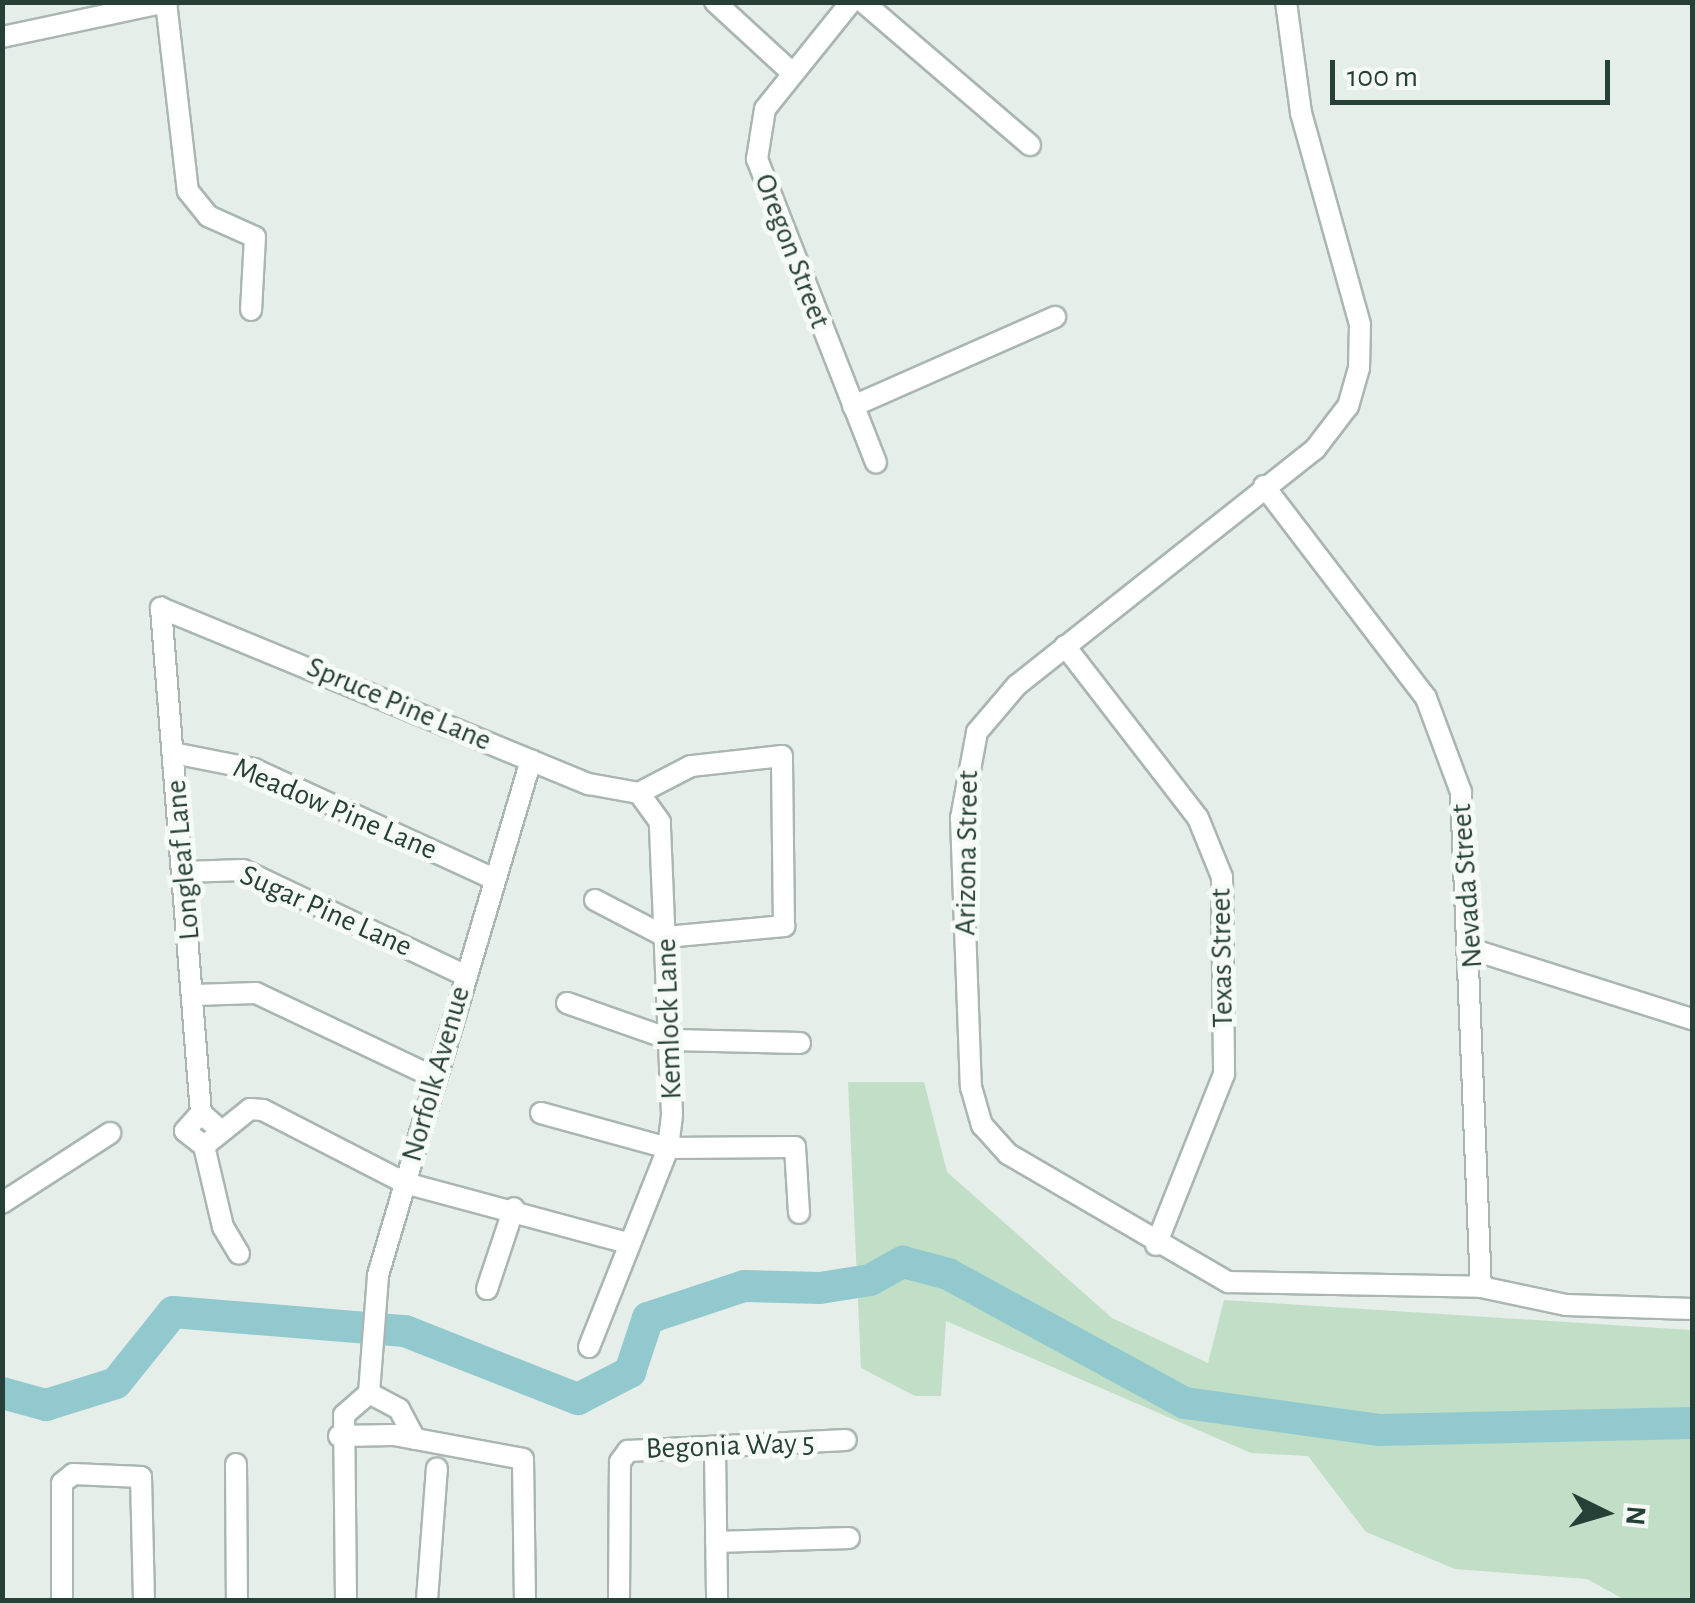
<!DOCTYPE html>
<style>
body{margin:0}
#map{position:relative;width:1695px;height:1603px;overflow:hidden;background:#e6eeea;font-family:"Alegreya Sans",sans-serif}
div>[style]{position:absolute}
.green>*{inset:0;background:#c1dec7}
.river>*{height:32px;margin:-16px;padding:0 16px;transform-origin:16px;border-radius:16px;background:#92c9cf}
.roads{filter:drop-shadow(2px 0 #a9b6b1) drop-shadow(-2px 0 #a9b6b1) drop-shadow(0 2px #a9b6b1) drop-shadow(0 -2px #a9b6b1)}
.minor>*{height:20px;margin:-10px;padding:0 10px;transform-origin:10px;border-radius:10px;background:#fff}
span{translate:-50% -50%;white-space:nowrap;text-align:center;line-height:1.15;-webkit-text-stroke:10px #f7fbf8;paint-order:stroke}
.street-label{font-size:30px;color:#264037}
.frame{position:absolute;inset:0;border:5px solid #264037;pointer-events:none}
.north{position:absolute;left:1555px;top:1463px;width:100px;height:100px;-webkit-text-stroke:8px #f7fbf8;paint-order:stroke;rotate:95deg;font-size:28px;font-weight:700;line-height:40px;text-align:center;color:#264037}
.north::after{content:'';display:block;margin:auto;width:35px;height:45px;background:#264037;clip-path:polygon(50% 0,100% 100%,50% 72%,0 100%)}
.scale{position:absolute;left:1330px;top:60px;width:280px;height:45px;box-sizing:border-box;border:5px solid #264037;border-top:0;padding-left:12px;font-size:30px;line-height:35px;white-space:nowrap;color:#264037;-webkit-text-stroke:8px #f7fbf8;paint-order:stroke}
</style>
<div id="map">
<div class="green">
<i style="clip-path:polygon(848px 1082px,924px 1082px,947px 1172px,1112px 1318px,1208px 1363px,1224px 1300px,1690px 1330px,1692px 1600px,1625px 1600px,1587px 1579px,1455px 1569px,1366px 1532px,1308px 1456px,1251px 1453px,946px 1321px,941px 1396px,915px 1396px,861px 1368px)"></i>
</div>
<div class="river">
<i style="left:2px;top:1393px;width:46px;rotate:15.3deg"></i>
<i style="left:46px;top:1405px;width:73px;rotate:-17.4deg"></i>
<i style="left:116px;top:1383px;width:91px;rotate:-51.2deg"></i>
<i style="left:173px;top:1312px;width:233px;rotate:4.7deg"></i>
<i style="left:405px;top:1331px;width:186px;rotate:21.5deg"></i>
<i style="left:578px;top:1399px;width:59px;rotate:-27.4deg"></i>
<i style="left:630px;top:1372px;width:57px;rotate:-71.6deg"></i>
<i style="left:648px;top:1318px;width:101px;rotate:-18.4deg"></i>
<i style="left:744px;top:1286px;width:76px;rotate:1.5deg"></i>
<i style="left:820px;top:1288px;width:51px;rotate:-9.1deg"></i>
<i style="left:870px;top:1280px;width:38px;rotate:-29deg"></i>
<i style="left:903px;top:1262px;width:47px;rotate:14.9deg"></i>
<i style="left:948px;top:1274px;width:270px;rotate:28.6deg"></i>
<i style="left:1185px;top:1403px;width:197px;rotate:7.9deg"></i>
<i style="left:1380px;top:1430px;width:312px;rotate:-1.3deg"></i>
</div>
<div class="roads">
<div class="minor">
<i style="left:166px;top:2px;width:190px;rotate:83.4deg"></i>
<i style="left:188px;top:191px;width:32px;rotate:51deg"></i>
<i style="left:208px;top:216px;width:51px;rotate:24.1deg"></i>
<i style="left:255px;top:237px;width:73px;rotate:93.1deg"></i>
<i style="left:715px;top:2px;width:100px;rotate:42.6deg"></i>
<i style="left:851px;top:2px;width:137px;rotate:128.8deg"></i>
<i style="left:765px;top:109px;width:51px;rotate:99.1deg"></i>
<i style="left:757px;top:159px;width:326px;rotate:68.6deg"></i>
<i style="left:863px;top:2px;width:220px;rotate:40.6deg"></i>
<i style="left:1286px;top:2px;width:112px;rotate:82.3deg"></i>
<i style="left:1301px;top:113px;width:220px;rotate:74.4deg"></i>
<i style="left:1360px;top:325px;width:43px;rotate:91.3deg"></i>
<i style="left:1359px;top:368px;width:40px;rotate:106deg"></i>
<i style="left:1348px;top:406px;width:54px;rotate:127.5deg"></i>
<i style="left:1315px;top:449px;width:380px;rotate:141.6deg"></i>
<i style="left:1017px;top:685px;width:62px;rotate:130.4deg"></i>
<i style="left:977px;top:732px;width:87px;rotate:100.5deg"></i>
<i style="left:961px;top:818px;width:269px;rotate:87.9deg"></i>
<i style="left:971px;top:1087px;width:40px;rotate:74deg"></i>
<i style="left:982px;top:1125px;width:39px;rotate:48deg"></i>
<i style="left:1008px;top:1154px;width:255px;rotate:30.2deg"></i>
<i style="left:1228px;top:1282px;width:253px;rotate:1.1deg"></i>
<i style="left:1481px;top:1287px;width:87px;rotate:12deg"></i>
<i style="left:1566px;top:1305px;width:126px;rotate:1.8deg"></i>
<i style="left:2px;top:37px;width:169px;rotate:-12deg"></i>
<i style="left:853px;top:406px;width:221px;rotate:-23.8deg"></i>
<i style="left:1264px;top:486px;width:267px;rotate:52.6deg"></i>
<i style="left:1426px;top:698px;width:100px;rotate:69.6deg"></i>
<i style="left:1461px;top:792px;width:495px;rotate:87.7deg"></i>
<i style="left:1065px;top:646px;width:217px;rotate:52.3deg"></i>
<i style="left:1198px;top:818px;width:64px;rotate:67.9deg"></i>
<i style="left:1222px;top:877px;width:197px;rotate:89.4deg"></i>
<i style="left:1224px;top:1074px;width:184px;rotate:111.7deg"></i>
<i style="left:173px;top:753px;width:83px;rotate:11.2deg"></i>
<i style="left:254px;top:769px;width:262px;rotate:24.6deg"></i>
<i style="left:184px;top:872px;width:59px;rotate:-1.9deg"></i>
<i style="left:243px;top:870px;width:245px;rotate:25.4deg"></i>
<i style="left:595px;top:900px;width:80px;rotate:27.5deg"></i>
<i style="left:666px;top:937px;width:119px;rotate:-5.3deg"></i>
<i style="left:784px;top:926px;width:170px;rotate:-90.7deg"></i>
<i style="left:782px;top:756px;width:92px;rotate:173.7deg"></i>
<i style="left:691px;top:766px;width:59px;rotate:152.6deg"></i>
<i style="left:1474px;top:950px;width:229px;rotate:17.6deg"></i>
<i style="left:195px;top:995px;width:61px;rotate:-1.9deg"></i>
<i style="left:256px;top:993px;width:197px;rotate:25.3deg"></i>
<i style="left:567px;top:1003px;width:111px;rotate:19.4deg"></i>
<i style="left:672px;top:1040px;width:128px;rotate:1.3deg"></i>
<i style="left:201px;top:1113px;width:507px;rotate:-94.53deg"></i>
<i style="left:161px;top:608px;width:463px;rotate:22.4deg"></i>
<i style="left:589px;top:784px;width:51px;rotate:10.2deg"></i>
<i style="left:541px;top:1113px;width:132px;rotate:15.4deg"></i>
<i style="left:668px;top:1148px;width:127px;rotate:-0.5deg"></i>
<i style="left:795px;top:1147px;width:66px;rotate:86.5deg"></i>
<i style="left:218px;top:1128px;width:23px;rotate:-139deg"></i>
<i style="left:201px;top:1113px;width:24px;rotate:132deg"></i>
<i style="left:185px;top:1131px;width:24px;rotate:38deg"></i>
<i style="left:204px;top:1146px;width:59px;rotate:-38.8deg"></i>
<i style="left:250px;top:1109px;width:13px;rotate:4deg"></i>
<i style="left:263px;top:1110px;width:160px;rotate:27.2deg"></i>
<i style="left:405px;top:1183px;width:230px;rotate:15.1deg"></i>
<i style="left:204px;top:1146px;width:83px;rotate:76.8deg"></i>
<i style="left:223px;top:1227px;width:31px;rotate:59deg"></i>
<i style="left:2px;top:1203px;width:129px;rotate:-32.9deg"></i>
<i style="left:487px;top:1289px;width:85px;rotate:-71.6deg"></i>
<i style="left:589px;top:1347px;width:214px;rotate:-68.3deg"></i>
<i style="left:668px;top:1148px;width:34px;rotate:-83deg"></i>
<i style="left:672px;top:1114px;width:292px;rotate:-92.4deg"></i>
<i style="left:660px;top:822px;width:36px;rotate:-126deg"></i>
<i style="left:369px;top:1393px;width:118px;rotate:-85.6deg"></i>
<i style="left:378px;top:1275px;width:537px;rotate:-73.45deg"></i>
<i style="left:339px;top:1436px;width:55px;rotate:-1deg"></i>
<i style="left:394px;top:1435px;width:131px;rotate:10.5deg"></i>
<i style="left:523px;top:1459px;width:141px;rotate:89.2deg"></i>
<i style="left:715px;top:1451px;width:149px;rotate:89.2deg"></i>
<i style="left:236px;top:1464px;width:136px;rotate:89.6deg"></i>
<i style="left:716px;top:1542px;width:133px;rotate:-1.7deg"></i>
<i style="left:62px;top:1600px;width:117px;rotate:-90deg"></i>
<i style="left:62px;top:1483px;width:14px;rotate:-39deg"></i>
<i style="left:73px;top:1474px;width:68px;rotate:2.5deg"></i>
<i style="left:141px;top:1477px;width:123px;rotate:88.6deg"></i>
<i style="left:346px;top:1600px;width:185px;rotate:-90.6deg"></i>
<i style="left:344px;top:1415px;width:33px;rotate:-41deg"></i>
<i style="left:369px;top:1393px;width:34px;rotate:28deg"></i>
<i style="left:399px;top:1409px;width:34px;rotate:62deg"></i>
<i style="left:427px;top:1600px;width:132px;rotate:-85.7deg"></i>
<i style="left:619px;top:1600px;width:138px;rotate:-89.6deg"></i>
<i style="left:620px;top:1462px;width:14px;rotate:-54deg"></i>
<i style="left:628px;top:1451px;width:218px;rotate:-2.9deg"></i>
</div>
</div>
<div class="street-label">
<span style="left:792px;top:251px;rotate:69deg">Oregon Street</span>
<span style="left:399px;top:704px;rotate:23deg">Spruce Pine Lane</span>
<span style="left:335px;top:809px;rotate:23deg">Meadow Pine Lane</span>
<span style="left:967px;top:853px;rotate:-89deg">Arizona Street</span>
<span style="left:183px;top:860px;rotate:-95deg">Longleaf Lane</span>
<span style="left:1467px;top:886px;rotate:-94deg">Nevada Street</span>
<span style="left:326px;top:911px;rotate:24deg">Sugar Pine Lane</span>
<span style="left:1222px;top:958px;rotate:-91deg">Texas Street</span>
<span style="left:669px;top:1019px;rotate:-92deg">Kemlock Lane</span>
<span style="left:436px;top:1074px;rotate:-74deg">Norfolk Avenue</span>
<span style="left:730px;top:1446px;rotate:-2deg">Begonia Way 5</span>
</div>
<div class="frame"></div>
<div class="north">N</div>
<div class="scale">100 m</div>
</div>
